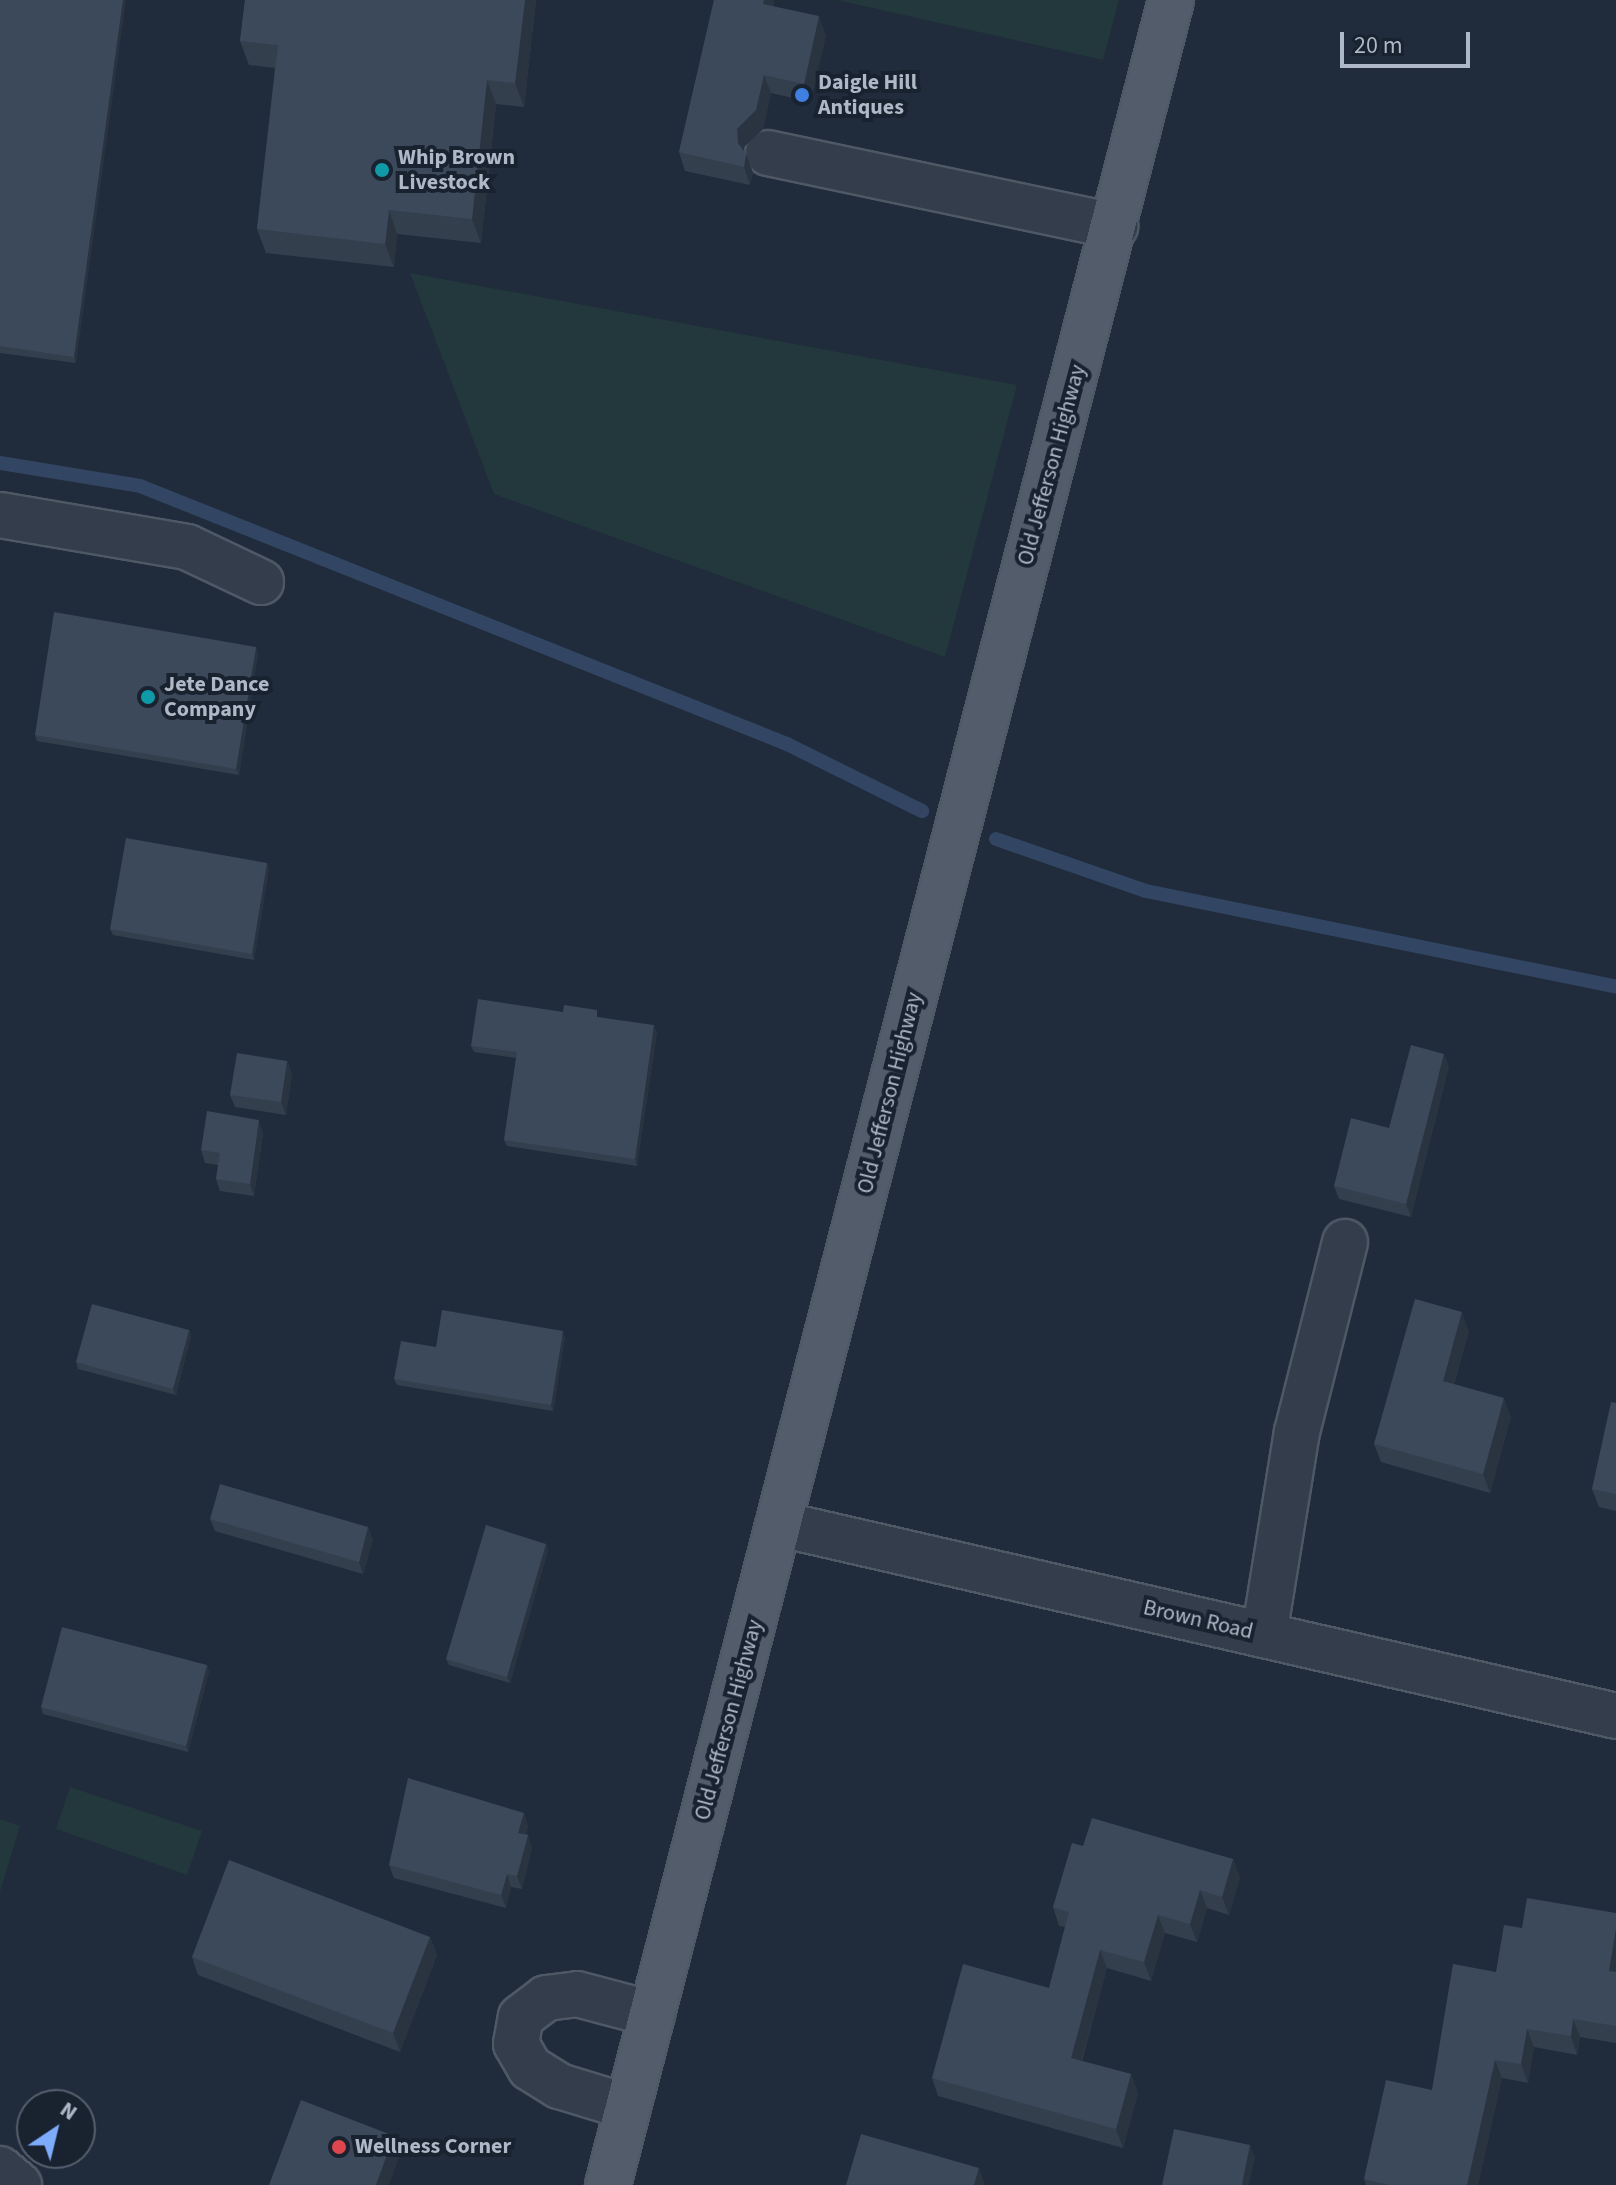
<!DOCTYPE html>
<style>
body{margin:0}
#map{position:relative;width:1616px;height:2185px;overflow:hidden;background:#202b3b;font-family:"Source Sans 3",sans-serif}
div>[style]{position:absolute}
.green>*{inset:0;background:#22383c}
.stream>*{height:14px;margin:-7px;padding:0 7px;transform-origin:7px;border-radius:7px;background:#324663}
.roads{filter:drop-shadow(2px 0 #4f5865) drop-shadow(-2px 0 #4f5865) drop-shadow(0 2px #4f5865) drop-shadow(0 -2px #4f5865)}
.minor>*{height:44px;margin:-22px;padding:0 22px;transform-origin:22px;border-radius:22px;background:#343d4b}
.major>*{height:44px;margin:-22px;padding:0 22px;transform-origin:22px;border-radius:22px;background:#525c6b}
.wall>*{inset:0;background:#343f4e}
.shaded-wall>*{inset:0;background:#2a3340}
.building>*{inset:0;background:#3c495b}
.dots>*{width:22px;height:22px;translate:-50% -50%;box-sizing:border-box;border:4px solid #19222f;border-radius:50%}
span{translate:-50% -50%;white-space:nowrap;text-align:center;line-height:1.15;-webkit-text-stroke:8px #19222f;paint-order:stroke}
.poi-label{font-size:22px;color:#afb8c7;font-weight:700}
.left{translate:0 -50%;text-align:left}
.street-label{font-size:22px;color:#afb8c7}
.north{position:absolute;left:16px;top:2089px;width:80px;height:80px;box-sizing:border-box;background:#19222f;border:2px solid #555e6c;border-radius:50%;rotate:35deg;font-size:22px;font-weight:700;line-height:32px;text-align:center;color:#afb8c7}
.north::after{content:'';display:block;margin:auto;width:28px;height:36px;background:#7dacfd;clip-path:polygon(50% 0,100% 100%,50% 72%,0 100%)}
.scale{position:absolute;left:1340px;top:32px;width:130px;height:36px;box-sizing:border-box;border:4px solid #afb8c7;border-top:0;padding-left:10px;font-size:24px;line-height:28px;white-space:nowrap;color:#afb8c7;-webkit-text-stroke:6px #19222f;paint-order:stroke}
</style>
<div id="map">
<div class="green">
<i style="clip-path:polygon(837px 0,1119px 0,1103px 60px)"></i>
<i style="clip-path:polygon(410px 273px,1017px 385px,945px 657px,494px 494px)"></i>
<i style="clip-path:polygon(70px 1787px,202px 1831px,187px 1875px,56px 1829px)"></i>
<i style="clip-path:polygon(0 1819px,20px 1826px,0 1892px)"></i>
</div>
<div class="stream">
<i style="left:0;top:463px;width:142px;rotate:9.3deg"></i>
<i style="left:140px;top:486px;width:697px;rotate:21.74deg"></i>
<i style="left:787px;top:744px;width:151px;rotate:26.4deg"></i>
<i style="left:996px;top:839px;width:159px;rotate:19.1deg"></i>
<i style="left:1146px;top:891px;width:480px;rotate:11.5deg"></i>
</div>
<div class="roads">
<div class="minor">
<i style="left:768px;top:153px;width:355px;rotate:11.9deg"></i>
<i style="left:0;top:515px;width:190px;rotate:9.7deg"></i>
<i style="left:187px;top:547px;width:82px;rotate:25.3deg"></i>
<i style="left:780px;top:1524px;width:858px;rotate:12.93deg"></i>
<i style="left:1264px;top:1635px;width:206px;rotate:-80.8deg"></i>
<i style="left:1297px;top:1432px;width:196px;rotate:-75.8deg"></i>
<i style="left:628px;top:2107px;width:72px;rotate:-163.1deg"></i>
<i style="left:559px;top:2086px;width:34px;rotate:-148deg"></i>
<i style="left:530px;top:2068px;width:28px;rotate:-120deg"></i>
<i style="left:516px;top:2044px;width:27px;rotate:-80deg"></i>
<i style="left:521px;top:2017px;width:31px;rotate:-37deg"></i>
<i style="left:546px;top:1998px;width:31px;rotate:-7deg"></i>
<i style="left:577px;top:1994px;width:78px;rotate:14.9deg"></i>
<i style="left:0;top:2169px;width:25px;rotate:40deg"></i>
</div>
<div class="major">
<i style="left:608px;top:2185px;width:2256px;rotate:-75.55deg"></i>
</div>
</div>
<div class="wall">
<i style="clip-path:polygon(0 0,76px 363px,0 353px)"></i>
<i style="clip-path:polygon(245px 0,536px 0,524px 107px,496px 104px,481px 243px,397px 234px,394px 267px,266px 253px,257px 229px,275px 68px,249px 65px,240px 41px)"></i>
<i style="clip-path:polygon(714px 0,774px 0,773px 6px,826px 35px,811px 102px,771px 93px,763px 129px,744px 147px,744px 151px,753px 173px,750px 185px,685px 171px,679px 152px)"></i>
<i style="clip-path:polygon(256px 647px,258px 654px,239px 775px,37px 741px,35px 735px)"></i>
<i style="clip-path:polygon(267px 863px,269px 869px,254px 960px,113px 935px,110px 929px)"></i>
<i style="clip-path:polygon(600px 1017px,657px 1032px,637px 1166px,507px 1146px,504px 1140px,516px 1058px,474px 1052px,471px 1046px)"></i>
<i style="clip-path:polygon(287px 1061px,292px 1074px,286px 1115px,235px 1107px,230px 1095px)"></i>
<i style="clip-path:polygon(1449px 1066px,1411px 1217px,1339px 1199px,1334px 1186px)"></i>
<i style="clip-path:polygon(263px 1133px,254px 1196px,220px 1191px,216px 1179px,218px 1165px,205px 1163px,201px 1150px)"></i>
<i style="clip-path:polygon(189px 1330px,191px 1336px,176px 1395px,78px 1369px,76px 1362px)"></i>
<i style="clip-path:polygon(1469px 1331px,1454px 1384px,1511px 1417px,1490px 1493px,1381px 1462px,1374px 1444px)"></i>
<i style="clip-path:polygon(565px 1337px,553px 1411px,397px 1385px,394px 1379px)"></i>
<i style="clip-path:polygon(1616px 1403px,1616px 1511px,1599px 1507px,1592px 1489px)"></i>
<i style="clip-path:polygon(210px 1519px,368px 1527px,373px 1540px,363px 1574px,215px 1531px)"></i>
<i style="clip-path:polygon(546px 1544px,548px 1550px,510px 1683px,449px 1665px,446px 1659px)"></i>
<i style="clip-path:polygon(207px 1665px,209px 1672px,188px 1752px,43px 1714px,41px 1707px)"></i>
<i style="clip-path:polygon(528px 1825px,526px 1834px,528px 1835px,532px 1848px,522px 1889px,511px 1887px,506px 1908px,394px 1878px,389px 1865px)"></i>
<i style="clip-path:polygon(1083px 1846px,1233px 1859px,1240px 1878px,1229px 1915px,1207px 1908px,1197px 1942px,1165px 1933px,1151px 1981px,1107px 1968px,1082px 2061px,1131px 2074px,1138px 2093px,1123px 2148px,938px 2096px,932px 2078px,1049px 1988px,1065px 1927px,1059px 1926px,1053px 1907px)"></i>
<i style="clip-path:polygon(1616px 1913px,1616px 2043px,1580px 2037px,1577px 2055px,1534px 2047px,1528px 2083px,1502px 2078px,1478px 2185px,1366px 2185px,1364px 2179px,1432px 2090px,1496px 1972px,1522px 1928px)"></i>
<i style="clip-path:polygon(430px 1937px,437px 1955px,400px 2052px,198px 1975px,192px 1957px)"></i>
</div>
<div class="shaded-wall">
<i style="clip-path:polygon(123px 0,126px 0,76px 363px,74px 357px)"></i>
<i style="clip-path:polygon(525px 0,536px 0,524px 107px,515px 83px)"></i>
<i style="clip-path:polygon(764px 0,774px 0,769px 23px,763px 4px)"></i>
<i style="clip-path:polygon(819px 16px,826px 35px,811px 102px,804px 84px)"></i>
<i style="clip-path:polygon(764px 75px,771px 93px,763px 129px,744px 147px,745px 161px,738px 143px,737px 129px)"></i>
<i style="clip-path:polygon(487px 80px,496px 104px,481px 243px,472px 219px)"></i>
<i style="clip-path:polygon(746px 154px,753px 173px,750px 185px,744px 167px)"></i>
<i style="clip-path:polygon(389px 210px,397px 234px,394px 267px,385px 244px)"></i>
<i style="clip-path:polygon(256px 647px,258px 654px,239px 775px,236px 769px)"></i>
<i style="clip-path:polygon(267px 863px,269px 869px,254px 960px,252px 954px)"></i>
<i style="clip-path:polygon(654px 1025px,657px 1032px,637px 1166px,635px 1159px)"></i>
<i style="clip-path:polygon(1444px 1054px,1449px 1066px,1411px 1217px,1406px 1204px)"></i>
<i style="clip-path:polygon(287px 1061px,292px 1074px,286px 1115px,281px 1102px)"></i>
<i style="clip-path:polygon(259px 1120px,263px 1133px,254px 1196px,250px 1184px)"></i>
<i style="clip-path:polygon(1462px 1312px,1469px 1331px,1449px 1399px,1443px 1381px)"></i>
<i style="clip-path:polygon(189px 1330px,191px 1336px,176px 1395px,173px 1389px)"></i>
<i style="clip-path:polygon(563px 1331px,565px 1337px,553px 1411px,551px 1405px)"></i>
<i style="clip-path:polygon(1504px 1398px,1511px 1417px,1490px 1493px,1483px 1474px)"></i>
<i style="clip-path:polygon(368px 1527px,373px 1540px,363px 1574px,359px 1562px)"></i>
<i style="clip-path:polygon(546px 1544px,548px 1550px,510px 1683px,507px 1677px)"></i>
<i style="clip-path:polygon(207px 1665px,209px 1672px,188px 1752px,186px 1746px)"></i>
<i style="clip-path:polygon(524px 1813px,528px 1825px,523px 1845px,518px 1833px)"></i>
<i style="clip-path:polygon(528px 1835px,532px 1848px,522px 1889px,517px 1876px)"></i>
<i style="clip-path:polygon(1233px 1859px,1240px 1878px,1229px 1915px,1222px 1897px)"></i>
<i style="clip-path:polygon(507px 1874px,511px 1887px,506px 1908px,501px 1895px)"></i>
<i style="clip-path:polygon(1200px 1890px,1207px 1908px,1197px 1942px,1190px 1924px)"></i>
<i style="clip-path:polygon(1158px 1915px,1165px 1933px,1151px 1981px,1144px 1962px)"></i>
<i style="clip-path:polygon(1616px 1928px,1616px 1986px,1609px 1971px)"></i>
<i style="clip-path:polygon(430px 1937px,437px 1955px,400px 2052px,393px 2033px)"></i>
<i style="clip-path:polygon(1100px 1950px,1107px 1968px,1077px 2076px,1071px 2058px)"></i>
<i style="clip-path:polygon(1573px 2019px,1580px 2037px,1577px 2055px,1571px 2036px)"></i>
<i style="clip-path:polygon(1527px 2029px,1534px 2047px,1528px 2083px,1521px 2064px)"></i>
<i style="clip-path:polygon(1495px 2060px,1502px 2078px,1478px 2185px,1467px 2185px)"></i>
<i style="clip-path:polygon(1131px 2074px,1138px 2093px,1123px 2148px,1116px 2129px)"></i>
<i style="clip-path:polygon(394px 2136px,400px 2155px,389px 2185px,376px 2185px)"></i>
<i style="clip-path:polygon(1250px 2145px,1255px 2158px,1249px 2185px,1242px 2185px)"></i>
<i style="clip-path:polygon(979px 2168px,985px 2185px,974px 2185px)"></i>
</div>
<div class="building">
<i style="clip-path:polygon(0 0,123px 0,74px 357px,0 346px)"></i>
<i style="clip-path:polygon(245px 0,525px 0,515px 83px,487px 80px,472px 219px,389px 210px,385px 244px,257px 229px,278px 45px,240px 41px)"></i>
<i style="clip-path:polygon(714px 0,764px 0,763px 4px,819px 16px,804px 84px,764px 75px,756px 110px,737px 129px,738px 143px,746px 154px,744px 167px,679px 152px)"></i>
<i style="clip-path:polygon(54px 612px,256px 647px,236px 769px,35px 735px)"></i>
<i style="clip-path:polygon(126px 838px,267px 863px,252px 954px,110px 929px)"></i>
<i style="clip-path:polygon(478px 999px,563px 1012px,564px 1005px,597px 1010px,597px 1017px,654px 1025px,635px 1159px,504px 1140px,517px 1052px,471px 1046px)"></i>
<i style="clip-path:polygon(1411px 1045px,1444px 1054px,1406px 1204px,1334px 1186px,1351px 1118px,1389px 1128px)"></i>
<i style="clip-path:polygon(237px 1053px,287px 1061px,281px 1102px,230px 1095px)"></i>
<i style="clip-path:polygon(207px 1111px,259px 1120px,250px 1184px,216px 1179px,220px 1153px,201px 1150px)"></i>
<i style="clip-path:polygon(1415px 1299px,1462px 1312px,1443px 1381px,1504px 1398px,1483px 1474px,1374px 1444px)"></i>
<i style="clip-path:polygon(92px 1304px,189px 1330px,173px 1389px,76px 1362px)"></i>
<i style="clip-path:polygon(442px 1310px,563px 1331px,551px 1405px,394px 1379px,401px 1341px,436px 1347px)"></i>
<i style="clip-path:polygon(1611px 1402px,1616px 1403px,1616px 1494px,1592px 1489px)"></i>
<i style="clip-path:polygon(220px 1484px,368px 1527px,359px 1562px,210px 1519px)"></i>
<i style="clip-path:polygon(486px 1525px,546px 1544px,507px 1677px,446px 1659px)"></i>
<i style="clip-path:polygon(62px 1627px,207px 1665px,186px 1746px,41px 1707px)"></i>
<i style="clip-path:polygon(408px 1778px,524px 1813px,518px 1833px,528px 1835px,517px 1876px,507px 1874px,501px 1895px,389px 1865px)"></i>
<i style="clip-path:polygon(1092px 1818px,1233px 1859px,1222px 1897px,1200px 1890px,1190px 1924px,1158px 1915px,1144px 1962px,1100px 1950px,1071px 2058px,1131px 2074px,1116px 2129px,932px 2078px,963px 1964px,1049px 1988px,1069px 1912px,1053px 1907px,1072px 1843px,1083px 1846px)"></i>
<i style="clip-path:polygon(229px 1860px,430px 1937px,393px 2033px,192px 1957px)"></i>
<i style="clip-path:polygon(1527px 1898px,1616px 1913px,1616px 1928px,1609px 1971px,1616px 1972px,1616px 2026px,1573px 2019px,1571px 2036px,1527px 2029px,1521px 2064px,1495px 2060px,1467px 2185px,1391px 2185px,1364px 2179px,1386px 2080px,1432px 2090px,1453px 1964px,1496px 1972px,1504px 1925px,1522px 1928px)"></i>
<i style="clip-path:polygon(301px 2100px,394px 2136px,376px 2185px,269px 2185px)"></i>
<i style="clip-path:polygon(1174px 2129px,1250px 2145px,1242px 2185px,1162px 2185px)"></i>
<i style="clip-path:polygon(861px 2134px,979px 2168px,974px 2185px,846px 2185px)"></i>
</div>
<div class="dots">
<i style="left:802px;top:95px;background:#3f7fe0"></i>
<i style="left:382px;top:170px;background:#0f9aa8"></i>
<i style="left:148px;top:697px;background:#0f9aa8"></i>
<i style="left:339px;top:2147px;background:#e0444e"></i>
</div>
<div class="poi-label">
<span class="left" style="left:818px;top:95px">Daigle Hill<br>Antiques</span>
<span class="left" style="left:398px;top:170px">Whip Brown<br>Livestock</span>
<span class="left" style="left:164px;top:697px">Jete Dance<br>Company</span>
<span class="left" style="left:355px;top:2147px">Wellness Corner</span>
</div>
<div class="street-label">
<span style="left:1052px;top:465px;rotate:-75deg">Old Jefferson Highway</span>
<span style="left:890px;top:1093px;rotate:-76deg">Old Jefferson Highway</span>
<span style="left:1198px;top:1620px;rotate:13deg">Brown Road</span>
<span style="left:729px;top:1720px;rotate:-75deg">Old Jefferson Highway</span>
</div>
<div class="north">N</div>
<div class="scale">20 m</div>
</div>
